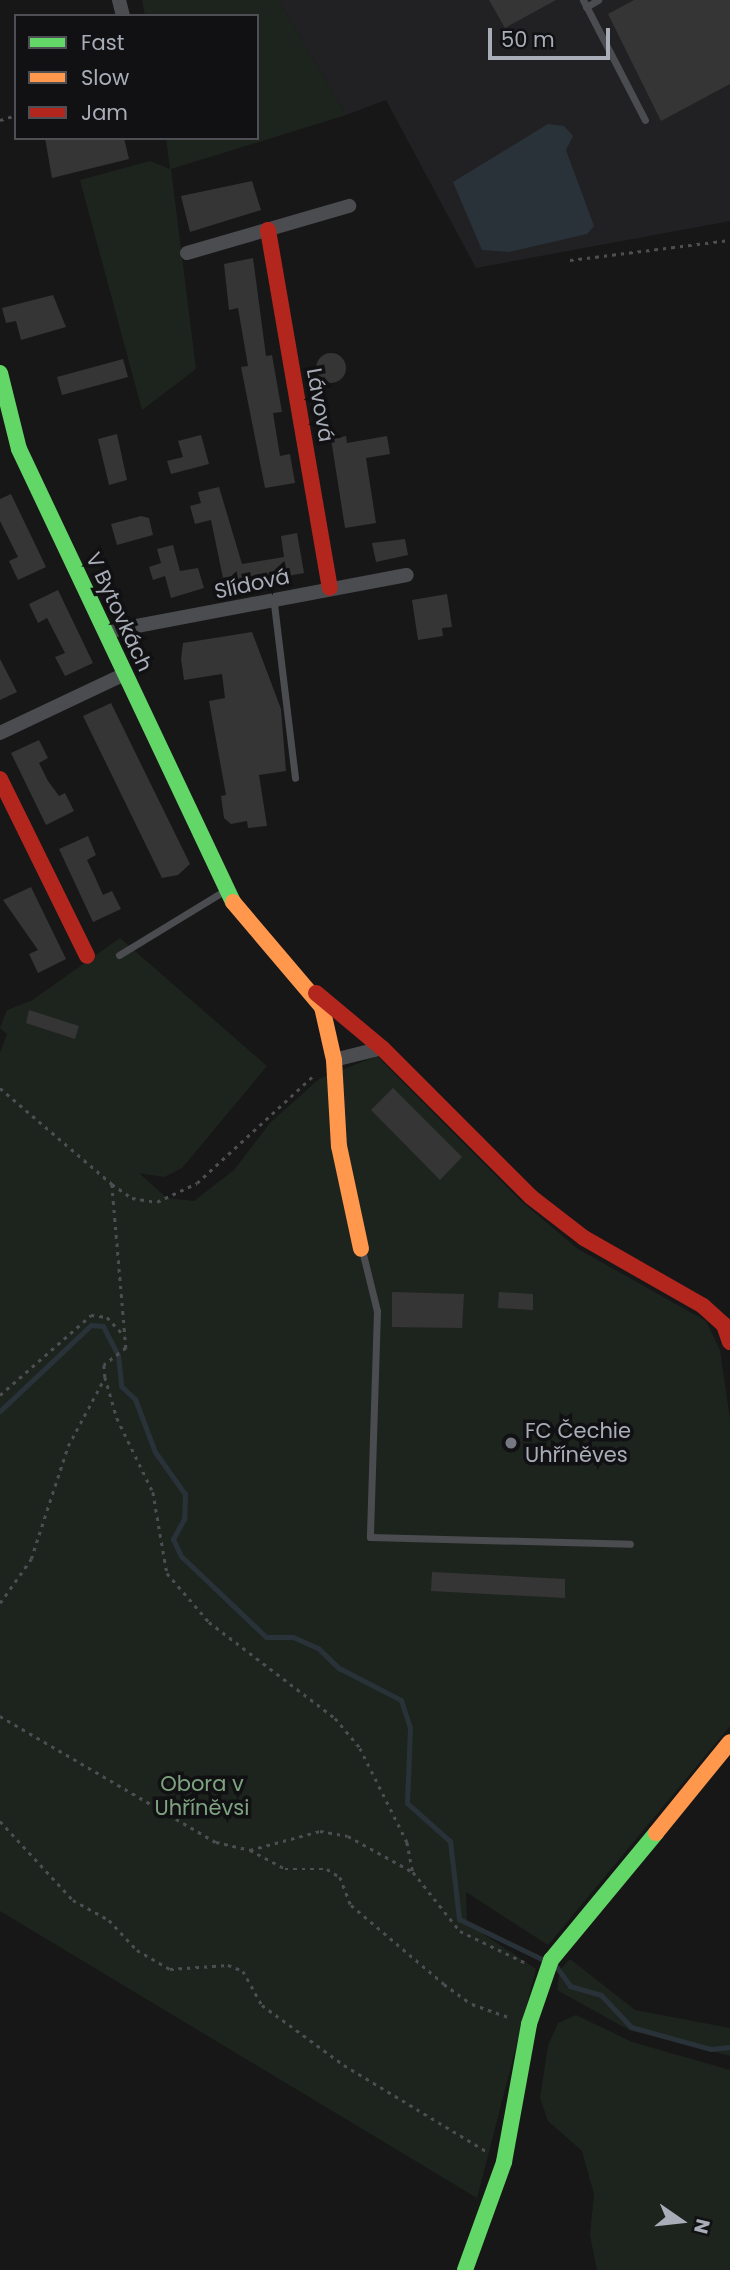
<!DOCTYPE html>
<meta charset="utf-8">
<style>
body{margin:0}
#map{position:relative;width:730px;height:2270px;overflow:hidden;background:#171717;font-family:Poppins,sans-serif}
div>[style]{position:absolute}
.built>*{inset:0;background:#212123}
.green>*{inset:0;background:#1d241e}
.water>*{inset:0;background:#2a3239}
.stream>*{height:5px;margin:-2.5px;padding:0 2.5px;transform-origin:2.5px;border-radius:2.5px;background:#2a3239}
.building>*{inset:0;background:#353536}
.round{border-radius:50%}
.path>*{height:2.5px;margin-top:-1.25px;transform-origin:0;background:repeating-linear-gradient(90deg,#4d4e52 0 3.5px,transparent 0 8.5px)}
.lane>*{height:7px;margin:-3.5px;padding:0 3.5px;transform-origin:3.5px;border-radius:3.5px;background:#4b4c50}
.street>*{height:14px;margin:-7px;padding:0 7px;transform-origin:7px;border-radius:7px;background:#4b4c50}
.fast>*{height:16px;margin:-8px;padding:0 8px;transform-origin:8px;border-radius:8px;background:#63d668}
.slow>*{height:16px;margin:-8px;padding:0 8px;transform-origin:8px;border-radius:8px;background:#ff974d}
.jam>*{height:16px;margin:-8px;padding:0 8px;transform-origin:8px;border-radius:8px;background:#b3261e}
.dots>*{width:19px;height:19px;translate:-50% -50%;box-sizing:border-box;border:4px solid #111113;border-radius:50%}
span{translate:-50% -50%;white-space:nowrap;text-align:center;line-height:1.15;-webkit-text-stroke:7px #111113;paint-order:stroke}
.street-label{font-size:21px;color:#a8adb8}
.poi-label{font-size:21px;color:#a8adb8}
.left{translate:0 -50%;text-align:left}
.park-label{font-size:21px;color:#7fa381}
.legend{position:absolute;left:14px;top:14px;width:245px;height:126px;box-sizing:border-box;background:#111113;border:2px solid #4d4f55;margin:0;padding:9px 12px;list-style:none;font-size:21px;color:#a8adb8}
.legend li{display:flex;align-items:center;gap:14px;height:35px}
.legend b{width:35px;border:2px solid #4d4f55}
.north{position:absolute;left:646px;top:2186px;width:70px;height:70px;-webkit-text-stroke:5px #111113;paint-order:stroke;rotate:104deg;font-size:19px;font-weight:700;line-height:28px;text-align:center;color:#a8adb8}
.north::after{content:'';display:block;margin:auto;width:24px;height:32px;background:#a8adb8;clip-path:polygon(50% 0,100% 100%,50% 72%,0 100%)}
.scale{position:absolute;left:488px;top:28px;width:122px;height:32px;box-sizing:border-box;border:4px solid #a8adb8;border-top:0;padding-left:9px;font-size:21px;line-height:24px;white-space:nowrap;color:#a8adb8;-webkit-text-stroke:5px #111113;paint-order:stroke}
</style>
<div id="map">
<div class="built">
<i style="clip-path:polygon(278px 0,730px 0,730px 221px,476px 268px,386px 100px,346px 115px)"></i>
</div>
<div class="green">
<i style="clip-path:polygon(142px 0,278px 0,346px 115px,171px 169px,196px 369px,142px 410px,80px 180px,150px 161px,170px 169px,166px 138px,257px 138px,257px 16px,145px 16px)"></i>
<i style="clip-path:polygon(120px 938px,267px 1066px,182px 1168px,164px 1177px,139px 1173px,167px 1198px,194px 1201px,234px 1170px,270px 1123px,319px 1079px,377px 1056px,522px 1202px,578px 1249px,706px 1321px,720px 1350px,730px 1419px,730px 1726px,548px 1945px,466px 1892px,467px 1923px,536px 1969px,477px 2198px,0 1911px,0 1053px,7px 1034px,0 1028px,7px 1010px,31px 1001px)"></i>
<i style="clip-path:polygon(570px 1959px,635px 2010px,730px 2028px,730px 2056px,629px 2030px,557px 1990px,560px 1970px)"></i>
<i style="clip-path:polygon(576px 2015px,632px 2042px,730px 2070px,730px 2270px,597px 2270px,590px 2235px,594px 2194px,582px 2151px,548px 2121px,540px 2098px,548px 2046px,558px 2023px)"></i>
</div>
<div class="water">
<i style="clip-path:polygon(548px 124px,564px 126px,573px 136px,566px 150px,594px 226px,587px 234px,509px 252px,482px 250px,453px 182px)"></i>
</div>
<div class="stream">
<i style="left:0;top:1411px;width:125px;rotate:-43.4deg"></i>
<i style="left:91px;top:1325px;width:12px;rotate:5deg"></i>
<i style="left:103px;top:1326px;width:33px;rotate:63deg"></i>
<i style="left:118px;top:1355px;width:31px;rotate:84deg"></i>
<i style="left:121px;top:1386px;width:19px;rotate:43deg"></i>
<i style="left:135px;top:1399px;width:57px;rotate:69.3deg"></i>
<i style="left:155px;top:1452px;width:52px;rotate:54.5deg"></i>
<i style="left:185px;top:1494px;width:25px;rotate:92deg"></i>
<i style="left:184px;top:1519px;width:23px;rotate:119deg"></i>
<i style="left:173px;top:1539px;width:19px;rotate:65deg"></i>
<i style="left:181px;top:1556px;width:117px;rotate:43.6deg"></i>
<i style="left:266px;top:1637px;width:27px"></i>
<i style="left:293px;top:1637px;width:27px;rotate:24deg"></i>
<i style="left:318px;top:1648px;width:29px;rotate:44deg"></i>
<i style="left:339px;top:1668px;width:70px;rotate:27.3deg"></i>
<i style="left:401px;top:1700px;width:29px;rotate:72deg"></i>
<i style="left:410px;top:1728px;width:75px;rotate:92.3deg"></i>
<i style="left:407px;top:1803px;width:57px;rotate:41.5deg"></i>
<i style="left:450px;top:1841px;width:79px;rotate:83.4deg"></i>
<i style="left:459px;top:1919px;width:97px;rotate:25.8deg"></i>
<i style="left:555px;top:1965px;width:26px;rotate:54deg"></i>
<i style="left:570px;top:1986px;width:32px;rotate:16deg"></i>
<i style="left:601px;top:1995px;width:44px;rotate:46.8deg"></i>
<i style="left:631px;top:2027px;width:83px;rotate:15.4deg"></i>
<i style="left:711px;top:2049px;width:19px;rotate:-6deg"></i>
</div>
<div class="building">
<i style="clip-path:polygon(489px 0,556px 0,505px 28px)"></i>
<i style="clip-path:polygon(634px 0,730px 0,730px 84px,661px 121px,608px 14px)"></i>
<i style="clip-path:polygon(45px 138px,124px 138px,129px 159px,52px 178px)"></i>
<i style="clip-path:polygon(252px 181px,261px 210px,190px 232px,181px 196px)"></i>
<i style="clip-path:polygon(253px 258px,266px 356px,272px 355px,282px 412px,273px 413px,280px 456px,290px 454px,295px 483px,265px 488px,241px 367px,248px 366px,238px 308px,229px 310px,224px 264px)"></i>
<i style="clip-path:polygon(53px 295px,66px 327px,21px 340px,16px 321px,6px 323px,2px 308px)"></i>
<i class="round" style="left:316px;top:353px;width:30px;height:30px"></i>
<i style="clip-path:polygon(123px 359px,128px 377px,62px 395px,57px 377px)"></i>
<i style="clip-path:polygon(117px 434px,127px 480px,109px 485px,98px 439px)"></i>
<i style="clip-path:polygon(201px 435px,209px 464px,171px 474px,167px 461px,183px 457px,178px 441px)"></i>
<i style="clip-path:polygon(346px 436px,347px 443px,387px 436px,390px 454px,366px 458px,376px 523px,345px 528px,331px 439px)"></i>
<i style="clip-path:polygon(219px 487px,242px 564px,284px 557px,281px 536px,297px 533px,304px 573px,266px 580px,265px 573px,224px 583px,211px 520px,195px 524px,190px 506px,201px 503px,198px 492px)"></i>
<i style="clip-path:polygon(11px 494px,46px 567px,18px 580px,9px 561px,18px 557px,0 521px,0 499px)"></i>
<i style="clip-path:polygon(141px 516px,149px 518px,153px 535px,117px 545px,111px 524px)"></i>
<i style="clip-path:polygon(405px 539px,408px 555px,376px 562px,372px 543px)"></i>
<i style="clip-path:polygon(173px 545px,180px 571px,198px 568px,204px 588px,171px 598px,165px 576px,153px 580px,149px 567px,161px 563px,157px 549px)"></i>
<i style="clip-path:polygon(58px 590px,93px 663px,65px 676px,55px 657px,65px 653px,47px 618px,38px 623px,29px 604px)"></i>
<i style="clip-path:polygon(447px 594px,452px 627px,442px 628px,443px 636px,418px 640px,412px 600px)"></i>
<i style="clip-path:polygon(252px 632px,281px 709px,286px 771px,259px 775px,267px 826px,248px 828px,247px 821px,231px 824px,224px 818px,221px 796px,226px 795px,209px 701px,225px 698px,222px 674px,184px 680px,181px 659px,183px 643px)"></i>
<i style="clip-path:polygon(0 659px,17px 692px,0 700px)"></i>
<i style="clip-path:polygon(111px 703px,190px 864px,178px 875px,162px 878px,83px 716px)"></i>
<i style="clip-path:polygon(39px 740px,48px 758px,39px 763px,48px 781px,59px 796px,65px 793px,74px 811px,46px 825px,11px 753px)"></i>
<i style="clip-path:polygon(88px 836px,96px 855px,87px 860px,95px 877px,103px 895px,112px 891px,121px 909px,93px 922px,59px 849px)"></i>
<i style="clip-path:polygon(31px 887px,66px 959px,38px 973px,29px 954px,38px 950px,3px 900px)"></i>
<i style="clip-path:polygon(29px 1010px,79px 1026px,75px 1039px,26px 1023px)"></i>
<i style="clip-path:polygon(393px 1088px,462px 1157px,440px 1180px,371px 1110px)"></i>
<i style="clip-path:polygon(392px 1292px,464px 1294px,462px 1328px,392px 1327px)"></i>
<i style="clip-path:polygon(499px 1292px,533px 1294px,533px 1310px,498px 1308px)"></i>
<i style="clip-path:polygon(432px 1572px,565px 1579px,565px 1598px,431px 1591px)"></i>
</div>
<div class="path">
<i style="left:0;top:120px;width:17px;rotate:-17deg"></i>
<i style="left:570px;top:260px;width:161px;rotate:-7.1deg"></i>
<i style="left:0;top:1088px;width:148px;rotate:40.6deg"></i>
<i style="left:112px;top:1184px;width:24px;rotate:35deg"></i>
<i style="left:132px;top:1198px;width:25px;rotate:9deg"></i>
<i style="left:157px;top:1202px;width:44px;rotate:-25.4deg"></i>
<i style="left:197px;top:1183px;width:161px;rotate:-42.7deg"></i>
<i style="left:112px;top:1184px;width:165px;rotate:85.1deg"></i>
<i style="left:126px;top:1348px;width:28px;rotate:142deg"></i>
<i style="left:104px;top:1365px;width:12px;rotate:85deg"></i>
<i style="left:105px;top:1377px;width:43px;rotate:73.7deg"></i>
<i style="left:117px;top:1418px;width:82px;rotate:64.1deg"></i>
<i style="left:153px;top:1492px;width:82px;rotate:80.2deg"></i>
<i style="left:167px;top:1573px;width:65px;rotate:49.4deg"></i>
<i style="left:209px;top:1622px;width:158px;rotate:37.3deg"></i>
<i style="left:335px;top:1718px;width:39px;rotate:50deg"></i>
<i style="left:360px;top:1748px;width:105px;rotate:63.4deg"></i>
<i style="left:407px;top:1842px;width:31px;rotate:79deg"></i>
<i style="left:0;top:1395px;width:121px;rotate:-41.3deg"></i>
<i style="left:91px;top:1315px;width:16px;rotate:7deg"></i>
<i style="left:107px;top:1317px;width:26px;rotate:47deg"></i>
<i style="left:0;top:1603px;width:54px;rotate:-54.8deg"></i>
<i style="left:31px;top:1559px;width:119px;rotate:-71.9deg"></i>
<i style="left:68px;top:1446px;width:78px;rotate:-61.8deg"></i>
<i style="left:0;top:1716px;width:250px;rotate:30.3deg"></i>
<i style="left:216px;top:1842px;width:35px;rotate:13deg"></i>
<i style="left:250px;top:1850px;width:73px;rotate:-15.2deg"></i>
<i style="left:320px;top:1831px;width:28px;rotate:10deg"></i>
<i style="left:348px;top:1836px;width:74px;rotate:29deg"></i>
<i style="left:413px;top:1872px;width:75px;rotate:51.5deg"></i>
<i style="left:460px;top:1931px;width:76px;rotate:25.9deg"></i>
<i style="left:0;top:1821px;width:108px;rotate:47.3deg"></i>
<i style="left:73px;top:1900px;width:41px;rotate:29.1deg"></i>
<i style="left:109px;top:1920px;width:41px;rotate:47deg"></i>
<i style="left:137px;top:1950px;width:38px;rotate:30deg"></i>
<i style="left:170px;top:1969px;width:58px;rotate:-3.9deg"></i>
<i style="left:228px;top:1965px;width:16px;rotate:22deg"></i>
<i style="left:243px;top:1971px;width:39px;rotate:61deg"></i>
<i style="left:262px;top:2005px;width:102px;rotate:36.2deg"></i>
<i style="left:344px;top:2065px;width:166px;rotate:31.2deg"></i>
<i style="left:250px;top:1850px;width:40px;rotate:28deg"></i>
<i style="left:285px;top:1869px;width:42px"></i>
<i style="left:327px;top:1869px;width:15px;rotate:32deg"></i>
<i style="left:340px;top:1877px;width:30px;rotate:69deg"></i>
<i style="left:351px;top:1905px;width:122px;rotate:40.3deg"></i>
<i style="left:444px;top:1984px;width:34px;rotate:36deg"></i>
<i style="left:472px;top:2004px;width:41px;rotate:19.7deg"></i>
</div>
<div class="lane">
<i style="left:583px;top:0;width:135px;rotate:62.7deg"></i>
<i style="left:586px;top:7px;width:14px;rotate:-30deg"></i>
<i style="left:274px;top:604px;width:175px;rotate:83.1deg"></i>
<i style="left:119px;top:955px;width:123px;rotate:-31.4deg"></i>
<i style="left:362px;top:1250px;width:63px;rotate:76.2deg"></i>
<i style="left:377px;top:1311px;width:226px;rotate:91.8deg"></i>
<i style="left:370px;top:1537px;width:260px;rotate:1.5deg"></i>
</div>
<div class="street">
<i style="left:119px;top:0;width:16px;rotate:76deg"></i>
<i style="left:187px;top:253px;width:169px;rotate:-16.2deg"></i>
<i style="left:105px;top:632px;width:307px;rotate:-10.7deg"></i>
<i style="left:0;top:733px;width:138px;rotate:-25.3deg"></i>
<i style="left:334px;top:1060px;width:49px;rotate:-14deg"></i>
</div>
<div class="fast">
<i style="left:0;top:373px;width:78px;rotate:76deg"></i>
<i style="left:19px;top:449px;width:501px;rotate:64.71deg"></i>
<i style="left:465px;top:2270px;width:115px;rotate:-70.1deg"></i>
<i style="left:504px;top:2162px;width:140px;rotate:-79.7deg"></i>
<i style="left:529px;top:2024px;width:68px;rotate:-71deg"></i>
<i style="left:551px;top:1960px;width:165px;rotate:-50.4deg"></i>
</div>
<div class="slow">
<i style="left:233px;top:902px;width:138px;rotate:49.7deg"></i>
<i style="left:322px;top:1007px;width:54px;rotate:77.2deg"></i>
<i style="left:334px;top:1060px;width:86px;rotate:86.7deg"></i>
<i style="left:339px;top:1146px;width:105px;rotate:77.9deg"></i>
<i style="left:656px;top:1833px;width:117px;rotate:-50.9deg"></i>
</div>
<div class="jam">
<i style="left:268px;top:230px;width:363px;rotate:80.2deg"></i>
<i style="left:0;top:779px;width:197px;rotate:63.8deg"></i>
<i style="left:316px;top:993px;width:86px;rotate:39.8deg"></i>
<i style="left:382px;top:1048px;width:211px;rotate:45deg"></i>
<i style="left:531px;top:1197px;width:67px;rotate:37.7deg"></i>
<i style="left:584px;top:1238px;width:137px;rotate:29.7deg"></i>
<i style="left:703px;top:1306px;width:28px;rotate:42deg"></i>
<i style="left:724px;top:1325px;width:18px;rotate:71deg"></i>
</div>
<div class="dots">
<i style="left:511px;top:1443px;background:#757880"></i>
</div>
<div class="street-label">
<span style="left:320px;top:405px;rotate:80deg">Lávová</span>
<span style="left:252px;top:584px;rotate:-12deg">Slídová</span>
<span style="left:119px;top:612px;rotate:65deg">V Bytovkách</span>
</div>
<div class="poi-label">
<span class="left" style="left:525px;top:1443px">FC Čechie<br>Uhříněves</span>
</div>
<div class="park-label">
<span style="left:202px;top:1796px">Obora v<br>Uhříněvsi</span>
</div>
<ul class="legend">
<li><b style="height:9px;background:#63d668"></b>Fast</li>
<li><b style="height:9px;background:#ff974d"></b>Slow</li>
<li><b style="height:9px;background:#b3261e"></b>Jam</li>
</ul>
<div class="north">N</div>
<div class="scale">50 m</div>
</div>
